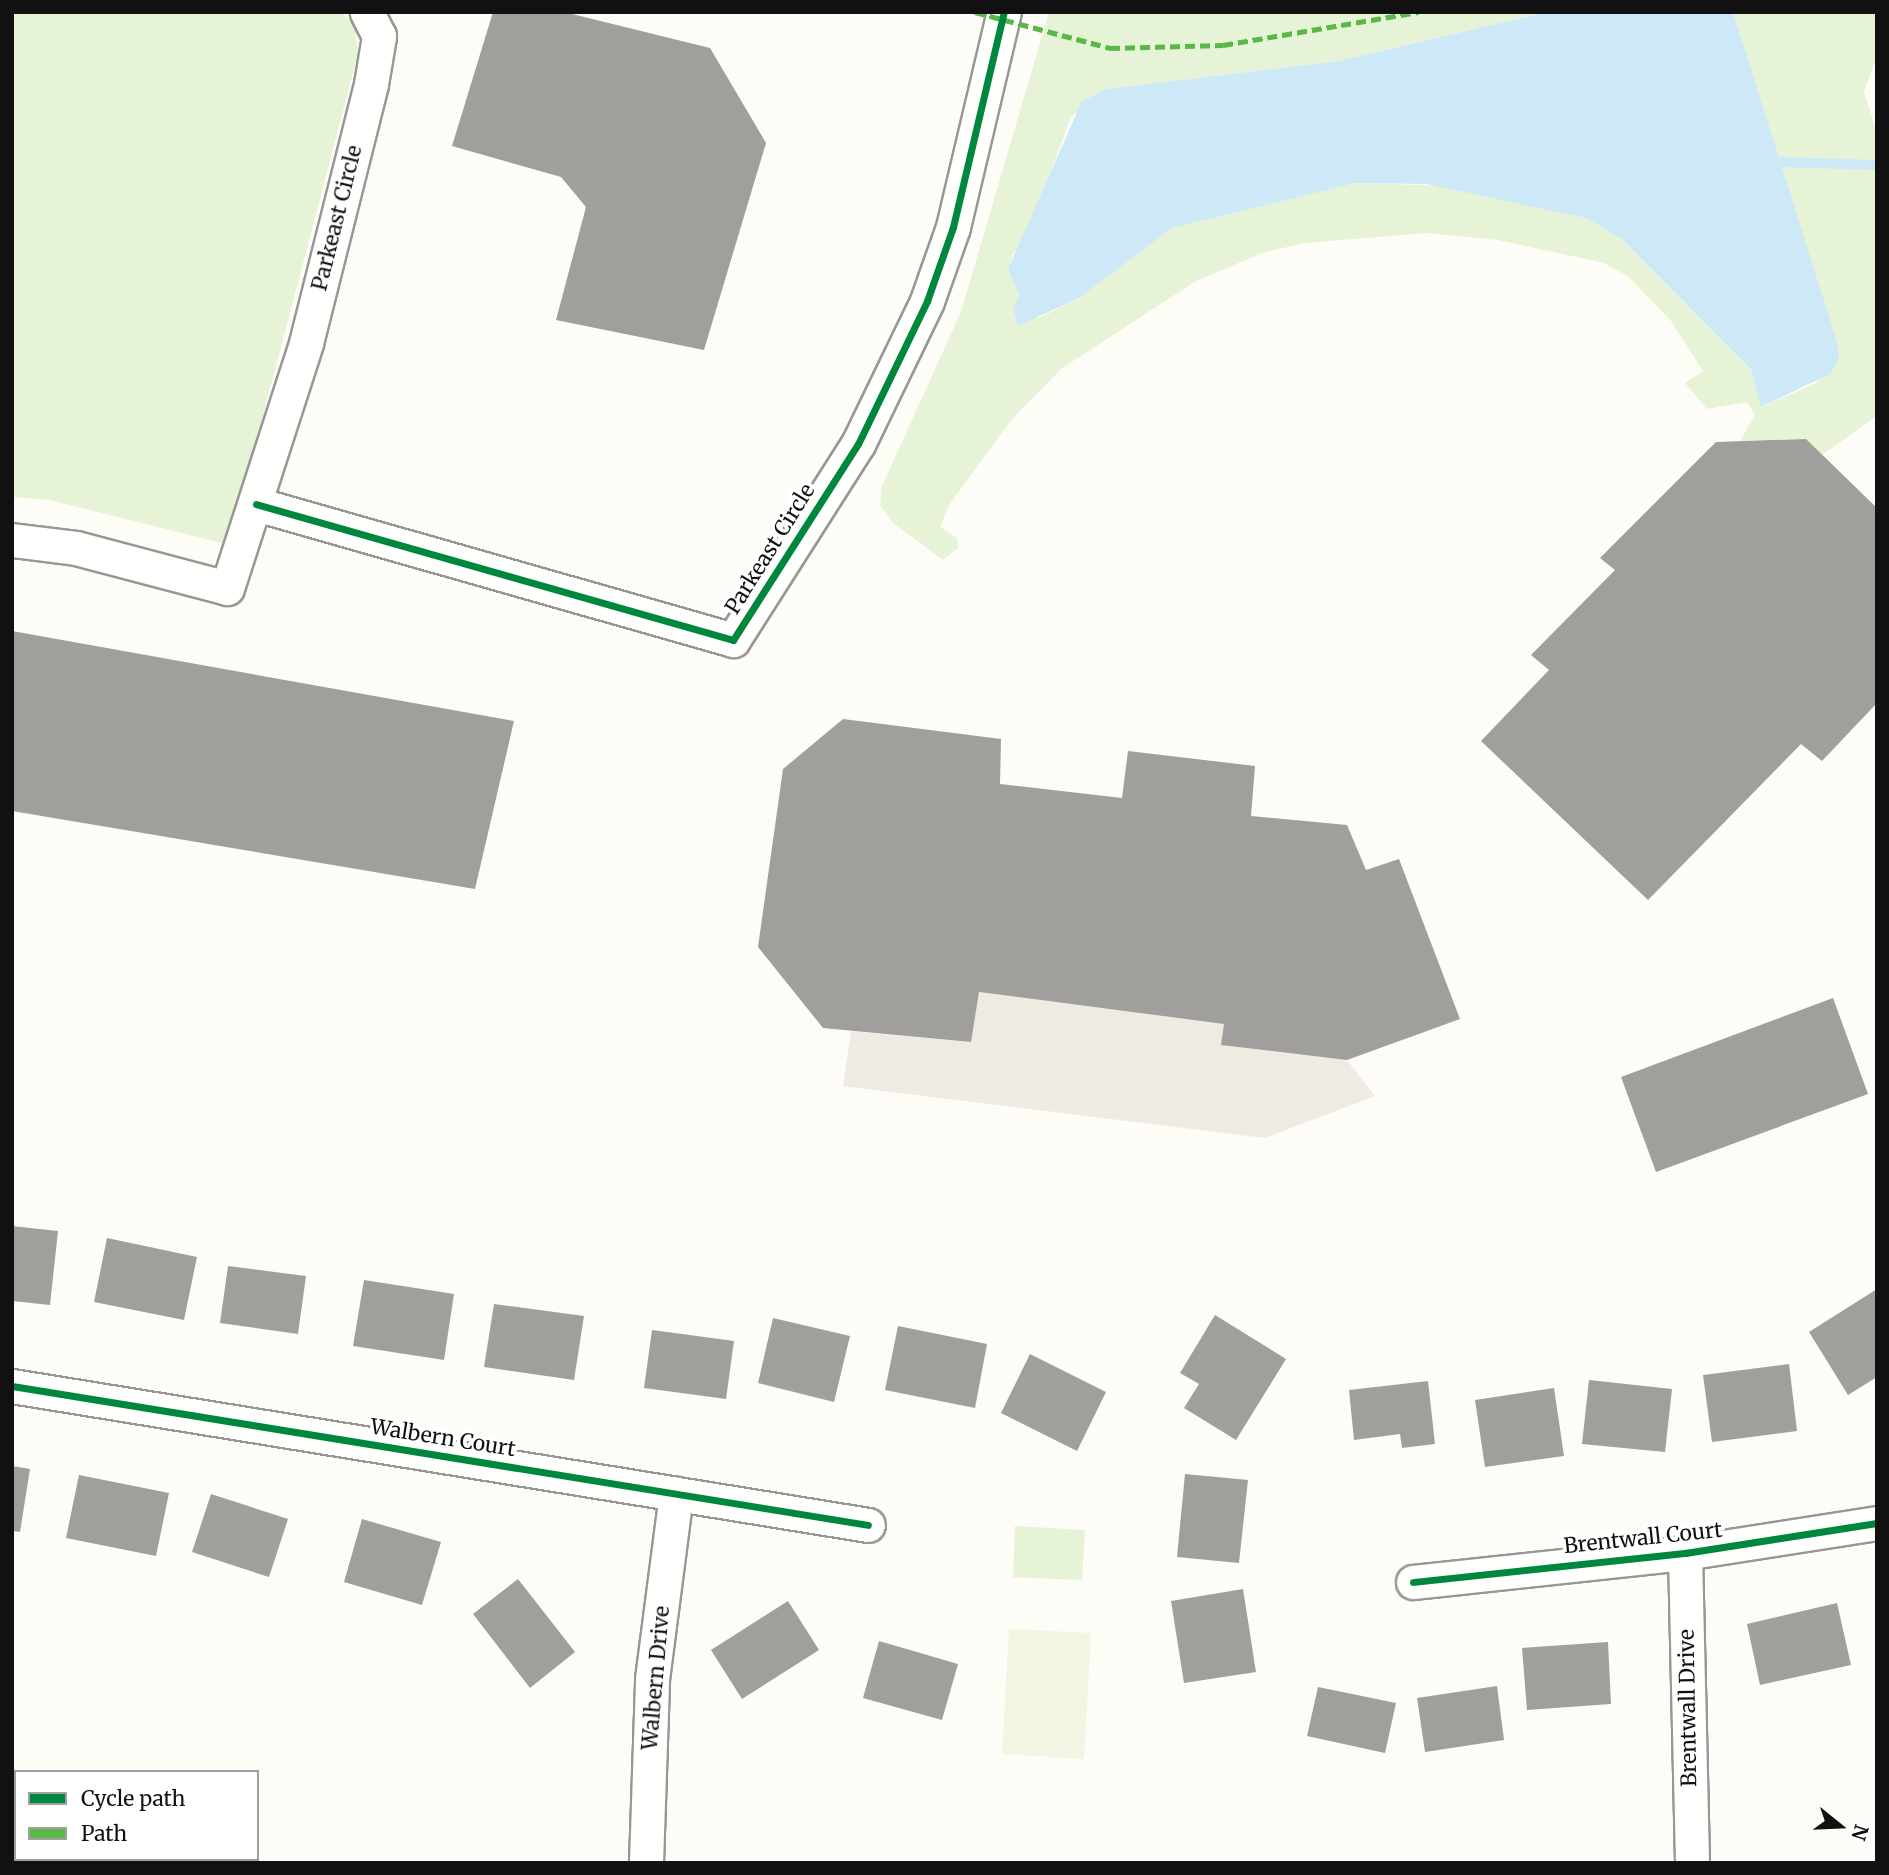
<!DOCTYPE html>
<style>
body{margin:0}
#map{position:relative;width:1889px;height:1875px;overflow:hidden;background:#fdfcf7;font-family:Merriweather,serif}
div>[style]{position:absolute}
.green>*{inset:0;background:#e7f3d7}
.pitch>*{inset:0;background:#f0f6e1}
.plaza>*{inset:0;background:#edebe2}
.water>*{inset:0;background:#cde8f7}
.stream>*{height:10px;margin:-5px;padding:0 5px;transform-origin:5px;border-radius:5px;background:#cde8f7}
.building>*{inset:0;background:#a19f9c}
.roads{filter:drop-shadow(2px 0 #979795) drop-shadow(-2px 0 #979795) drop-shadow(0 2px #979795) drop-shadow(0 -2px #979795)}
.minor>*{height:33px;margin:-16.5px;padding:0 16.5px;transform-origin:16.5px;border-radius:16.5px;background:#fffffe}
.quiet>*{height:5px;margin-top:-2.5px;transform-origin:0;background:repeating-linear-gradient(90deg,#58b947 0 10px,transparent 0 15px)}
.cycleway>*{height:7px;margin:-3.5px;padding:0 3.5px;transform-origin:3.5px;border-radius:3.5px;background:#00873e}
span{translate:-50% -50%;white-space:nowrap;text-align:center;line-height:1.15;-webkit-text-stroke:7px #fff;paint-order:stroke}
.street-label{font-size:21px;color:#111}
.frame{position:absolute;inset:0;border:14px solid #111;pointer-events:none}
.legend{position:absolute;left:14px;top:1770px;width:245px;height:91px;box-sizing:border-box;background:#fff;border:2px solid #a0a0a0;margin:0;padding:9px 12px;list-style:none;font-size:21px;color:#111}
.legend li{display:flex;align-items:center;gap:14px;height:35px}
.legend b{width:35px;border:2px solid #a0a0a0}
.north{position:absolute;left:1805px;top:1791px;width:70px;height:70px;-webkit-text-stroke:5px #fff;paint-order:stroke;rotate:108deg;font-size:19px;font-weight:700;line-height:28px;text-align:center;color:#111}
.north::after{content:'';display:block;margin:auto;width:24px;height:32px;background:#111;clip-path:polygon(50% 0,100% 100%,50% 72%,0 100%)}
</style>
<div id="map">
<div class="green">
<i style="clip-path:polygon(12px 12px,341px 12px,355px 25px,358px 54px,229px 545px,50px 500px,12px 497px)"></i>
<i style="clip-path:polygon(1049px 12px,1547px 12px,1339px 61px,1107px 89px,1071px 117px,1028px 232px,1013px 254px,1008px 269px,1019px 294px,1013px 309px,1039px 318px,1081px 297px,1172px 228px,1223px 213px,1355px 183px,1457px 186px,1586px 218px,1622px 239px,1751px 369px,1762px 407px,1816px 383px,1839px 359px,1733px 12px,1877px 12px,1877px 54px,1864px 92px,1877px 133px,1877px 416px,1822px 455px,1806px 439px,1740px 441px,1755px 415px,1747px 402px,1707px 409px,1685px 383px,1703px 371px,1671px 321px,1629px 277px,1604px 263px,1498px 240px,1427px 233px,1305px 243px,1265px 252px,1196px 281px,1061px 369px,1012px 419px,949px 505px,940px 527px,957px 538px,959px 547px,943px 560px,893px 523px,880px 505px,882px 486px,961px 312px)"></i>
<i style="clip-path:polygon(1015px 1526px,1085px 1530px,1082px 1580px,1013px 1577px)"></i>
</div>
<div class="pitch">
<i style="clip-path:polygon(1009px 1629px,1091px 1633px,1084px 1759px,1002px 1754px)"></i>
</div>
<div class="plaza">
<i style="clip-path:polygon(979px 992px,1224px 1024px,1222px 1045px,1347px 1060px,1375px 1096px,1265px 1138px,843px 1086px,851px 1031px,970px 1042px)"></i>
</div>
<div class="water">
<i style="clip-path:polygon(1547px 12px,1733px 12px,1837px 342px,1839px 359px,1830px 374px,1761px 407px,1751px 369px,1622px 239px,1586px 218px,1427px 184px,1355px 183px,1172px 228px,1081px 297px,1018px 326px,1013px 309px,1019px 294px,1008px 269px,1082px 101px,1107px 89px,1339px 61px)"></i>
</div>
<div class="stream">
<i style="left:1780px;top:162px;width:97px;rotate:1.8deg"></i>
</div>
<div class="building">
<i style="clip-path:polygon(493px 12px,564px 12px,710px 48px,766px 143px,704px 350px,556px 320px,586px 207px,561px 177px,452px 146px)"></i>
<i style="clip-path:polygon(1806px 439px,1877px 508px,1877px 703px,1822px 761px,1801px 744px,1648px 900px,1481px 741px,1549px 670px,1531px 655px,1615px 570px,1600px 558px,1716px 442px)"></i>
<i style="clip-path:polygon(12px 631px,514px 721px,475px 889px,12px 811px)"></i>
<i style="clip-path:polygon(843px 719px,1001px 739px,1000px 784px,1122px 798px,1128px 751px,1255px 766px,1251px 816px,1347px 825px,1366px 870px,1399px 859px,1460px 1019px,1347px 1060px,1221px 1045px,1224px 1024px,979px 992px,971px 1042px,823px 1028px,758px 947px,783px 769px)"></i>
<i style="clip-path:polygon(1833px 998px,1868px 1094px,1656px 1172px,1621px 1077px)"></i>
<i style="clip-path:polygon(12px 1226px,58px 1231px,50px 1305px,12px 1301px)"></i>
<i style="clip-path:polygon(107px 1238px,197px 1257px,184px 1320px,94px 1302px)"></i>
<i style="clip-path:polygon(228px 1266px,306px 1276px,298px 1334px,220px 1323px)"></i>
<i style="clip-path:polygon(364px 1280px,454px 1294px,444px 1360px,353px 1346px)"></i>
<i style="clip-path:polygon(1877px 1289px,1877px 1377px,1848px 1395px,1809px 1332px)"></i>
<i style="clip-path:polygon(494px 1304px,584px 1316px,574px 1380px,484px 1367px)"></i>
<i style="clip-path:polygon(1215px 1315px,1286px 1359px,1236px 1440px,1184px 1408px,1199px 1384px,1180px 1373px)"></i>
<i style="clip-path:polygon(773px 1318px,850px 1336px,834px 1402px,758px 1383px)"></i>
<i style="clip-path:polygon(898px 1326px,987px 1344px,975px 1408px,885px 1390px)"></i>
<i style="clip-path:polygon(652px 1330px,734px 1341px,726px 1399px,644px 1388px)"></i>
<i style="clip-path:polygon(1030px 1354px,1106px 1392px,1077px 1451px,1001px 1413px)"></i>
<i style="clip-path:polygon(1789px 1364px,1797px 1431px,1712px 1442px,1703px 1375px)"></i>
<i style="clip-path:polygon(1589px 1380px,1672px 1389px,1665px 1452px,1582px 1444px)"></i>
<i style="clip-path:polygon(1428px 1381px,1435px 1444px,1402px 1448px,1400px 1434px,1354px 1440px,1349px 1390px)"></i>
<i style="clip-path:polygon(1554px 1388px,1564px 1456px,1485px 1467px,1475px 1400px)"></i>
<i style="clip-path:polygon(12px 1466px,30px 1469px,20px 1532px,12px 1531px)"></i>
<i style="clip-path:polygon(1185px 1474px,1248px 1480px,1239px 1563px,1177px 1557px)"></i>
<i style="clip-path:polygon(79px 1475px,169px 1493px,156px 1556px,66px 1538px)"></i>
<i style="clip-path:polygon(211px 1494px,288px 1519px,269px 1577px,192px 1552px)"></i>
<i style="clip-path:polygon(362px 1519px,441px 1542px,422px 1605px,344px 1582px)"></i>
<i style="clip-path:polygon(518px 1579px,575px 1652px,530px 1688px,473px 1614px)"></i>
<i style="clip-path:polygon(1243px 1589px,1256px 1672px,1184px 1683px,1171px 1601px)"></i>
<i style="clip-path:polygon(788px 1601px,819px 1650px,742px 1699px,711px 1650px)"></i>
<i style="clip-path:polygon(1837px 1603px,1851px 1665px,1760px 1685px,1747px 1624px)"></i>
<i style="clip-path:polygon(879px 1641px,958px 1664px,942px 1720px,863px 1698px)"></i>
<i style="clip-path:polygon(1608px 1642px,1611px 1704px,1527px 1710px,1522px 1648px)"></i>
<i style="clip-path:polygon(1497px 1686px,1504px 1740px,1425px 1752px,1417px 1698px)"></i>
<i style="clip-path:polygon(1318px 1687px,1396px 1703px,1385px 1753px,1307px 1736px)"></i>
</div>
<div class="roads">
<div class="minor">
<i style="left:256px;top:504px;width:496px;rotate:15.9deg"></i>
<i style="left:733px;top:640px;width:232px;rotate:-57.5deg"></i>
<i style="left:858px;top:444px;width:159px;rotate:-64.2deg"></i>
<i style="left:927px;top:301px;width:78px;rotate:-70.6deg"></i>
<i style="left:953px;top:227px;width:221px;rotate:-76.7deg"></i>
<i style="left:12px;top:540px;width:64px;rotate:7.1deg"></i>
<i style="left:76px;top:548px;width:156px;rotate:14.8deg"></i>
<i style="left:227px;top:588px;width:257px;rotate:-72.1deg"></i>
<i style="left:306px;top:343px;width:267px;rotate:-75.9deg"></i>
<i style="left:371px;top:84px;width:49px;rotate:-80.5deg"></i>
<i style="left:379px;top:36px;width:27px;rotate:-117deg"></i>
<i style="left:12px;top:1386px;width:867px;rotate:9.22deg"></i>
<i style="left:1685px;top:1553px;width:310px;rotate:88.7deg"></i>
<i style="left:1413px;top:1582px;width:274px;rotate:-6.1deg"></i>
<i style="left:1685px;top:1553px;width:194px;rotate:-8.9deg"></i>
<i style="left:646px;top:1863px;width:184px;rotate:-88.1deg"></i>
<i style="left:652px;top:1679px;width:187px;rotate:-82.6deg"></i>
</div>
</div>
<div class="quiet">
<i style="left:975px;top:12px;width:140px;rotate:14.9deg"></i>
<i style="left:1110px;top:48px;width:113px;rotate:-1.5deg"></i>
<i style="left:1223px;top:45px;width:198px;rotate:-9.6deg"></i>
</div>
<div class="cycleway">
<i style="left:256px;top:504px;width:496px;rotate:15.9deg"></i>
<i style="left:733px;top:640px;width:232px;rotate:-57.5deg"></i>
<i style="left:858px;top:444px;width:159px;rotate:-64.2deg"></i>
<i style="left:927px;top:301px;width:78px;rotate:-70.6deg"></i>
<i style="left:953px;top:227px;width:221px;rotate:-76.7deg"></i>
<i style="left:12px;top:1386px;width:867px;rotate:9.22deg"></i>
<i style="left:1413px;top:1582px;width:274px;rotate:-6.1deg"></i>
<i style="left:1685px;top:1553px;width:194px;rotate:-8.9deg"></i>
</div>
<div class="street-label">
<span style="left:337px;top:218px;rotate:-76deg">Parkeast Circle</span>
<span style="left:770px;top:549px;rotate:-58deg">Parkeast Circle</span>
<span style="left:443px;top:1438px;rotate:9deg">Walbern Court</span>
<span style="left:1643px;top:1538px;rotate:-6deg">Brentwall Court</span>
<span style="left:656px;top:1678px;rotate:-85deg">Walbern Drive</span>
<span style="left:1688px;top:1708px;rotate:-91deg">Brentwall Drive</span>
</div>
<div class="frame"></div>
<ul class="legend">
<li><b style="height:9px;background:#00873e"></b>Cycle path</li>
<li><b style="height:9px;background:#58b947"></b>Path</li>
</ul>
<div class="north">N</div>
</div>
